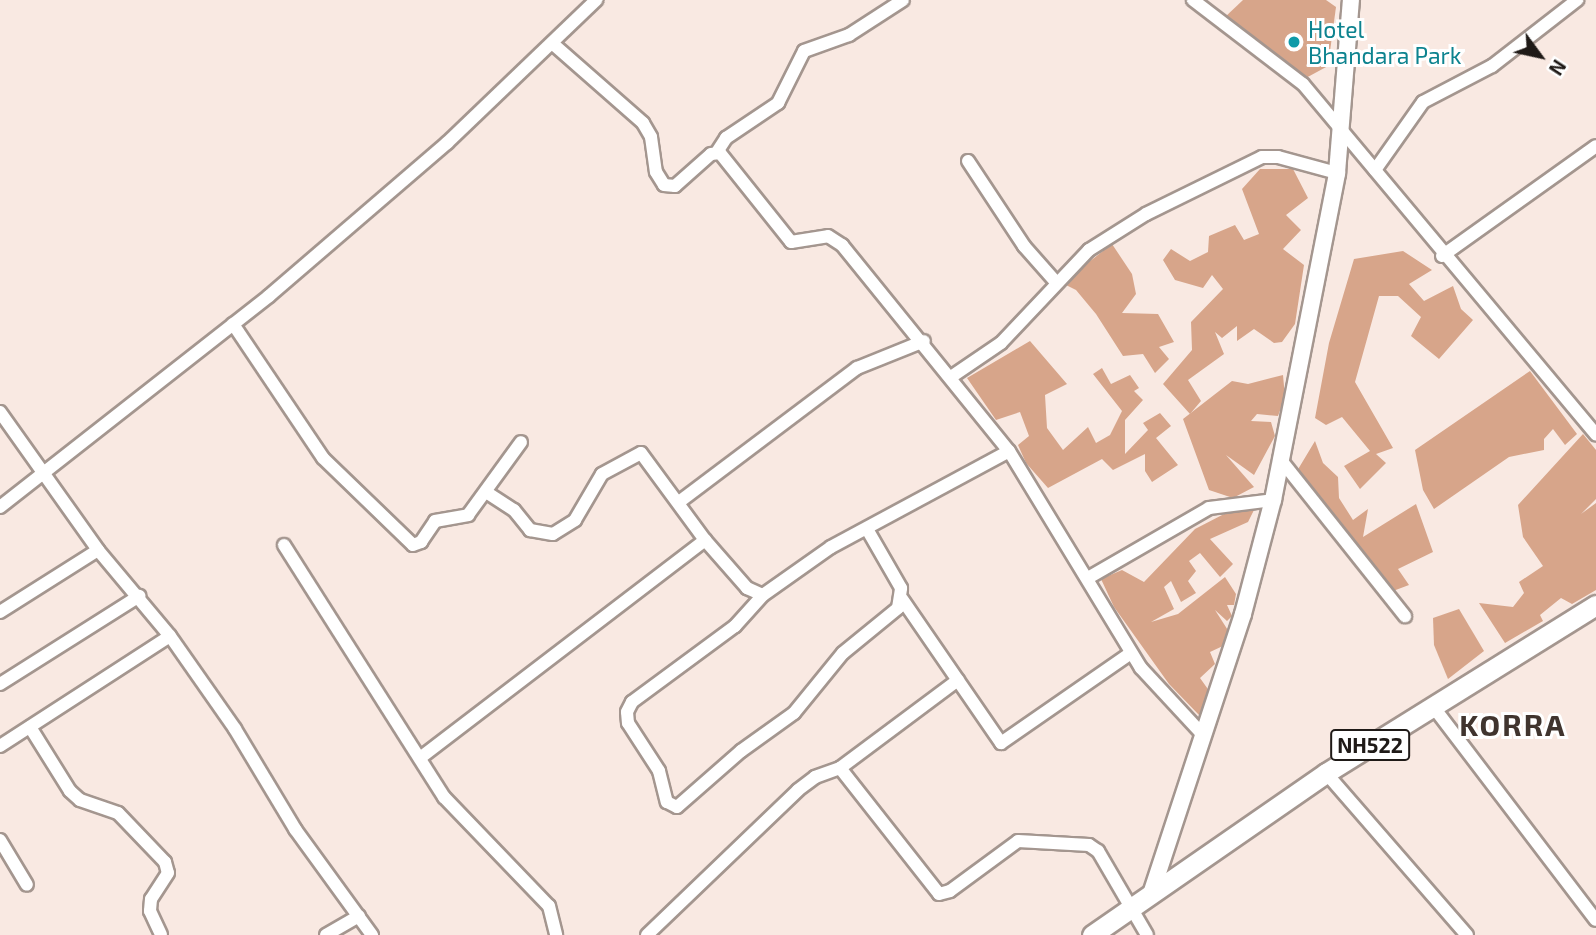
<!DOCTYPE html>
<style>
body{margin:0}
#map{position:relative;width:1596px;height:935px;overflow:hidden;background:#f9e9e2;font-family:"Exo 2",sans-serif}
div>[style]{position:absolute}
.building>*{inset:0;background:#d7a58a}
.roads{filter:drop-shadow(2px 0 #a4968f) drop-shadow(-2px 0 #a4968f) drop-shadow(0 2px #a4968f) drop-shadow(0 -2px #a4968f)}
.minor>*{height:12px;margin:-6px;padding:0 6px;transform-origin:6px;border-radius:6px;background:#fff}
.major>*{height:16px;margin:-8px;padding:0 8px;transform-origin:8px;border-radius:8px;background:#fff}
.highway>*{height:19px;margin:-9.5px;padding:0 9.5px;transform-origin:9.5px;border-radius:9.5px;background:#fff}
.dots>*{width:19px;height:19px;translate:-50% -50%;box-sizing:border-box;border:4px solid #fff;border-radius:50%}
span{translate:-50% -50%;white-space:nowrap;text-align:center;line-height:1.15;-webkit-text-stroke:6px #fff;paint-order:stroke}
.shield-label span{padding:2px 5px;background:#fff;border:2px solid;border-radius:5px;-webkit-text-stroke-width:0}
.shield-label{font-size:21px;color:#1f1a17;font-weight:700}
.culture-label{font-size:23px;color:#0d838f}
.left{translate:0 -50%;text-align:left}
.district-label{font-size:30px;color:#40342e;font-weight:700;letter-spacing:2px}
.north{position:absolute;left:1505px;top:21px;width:70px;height:70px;-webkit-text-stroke:5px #fff;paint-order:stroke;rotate:123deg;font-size:19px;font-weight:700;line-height:28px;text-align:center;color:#1f1a17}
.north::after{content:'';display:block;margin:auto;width:24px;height:32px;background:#1f1a17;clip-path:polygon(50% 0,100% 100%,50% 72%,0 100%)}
</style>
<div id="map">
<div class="building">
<i style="clip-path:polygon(1243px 0,1326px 0,1336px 7px,1328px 66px,1304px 79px,1224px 18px)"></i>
<i style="clip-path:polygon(1260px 169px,1293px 169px,1308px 198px,1286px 215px,1301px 230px,1283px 249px,1304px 265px,1295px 324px,1282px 342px,1274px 343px,1254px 329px,1237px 341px,1237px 326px,1222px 338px,1215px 332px,1224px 354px,1188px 380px,1201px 401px,1190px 414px,1163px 384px,1192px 350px,1191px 322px,1223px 289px,1212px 275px,1203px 288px,1175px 280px,1163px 260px,1171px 249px,1190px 261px,1208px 252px,1209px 236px,1235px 225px,1244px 240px,1259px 234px,1242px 189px)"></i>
<i style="clip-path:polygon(1112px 244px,1132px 274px,1136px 294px,1122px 313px,1158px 314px,1174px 342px,1159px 347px,1169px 359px,1155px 373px,1143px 354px,1123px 356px,1096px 314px,1076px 290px,1062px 283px)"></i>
<i style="clip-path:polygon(1403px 251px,1432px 270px,1409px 284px,1424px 301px,1453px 286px,1461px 309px,1473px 320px,1439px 359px,1411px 336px,1421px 317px,1398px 296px,1379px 296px,1355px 382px,1393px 448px,1376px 454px,1386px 463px,1360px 489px,1344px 466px,1370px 451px,1342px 417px,1326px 425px,1315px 418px,1329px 343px,1354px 259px)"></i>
<i style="clip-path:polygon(1030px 341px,1067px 384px,1045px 395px,1047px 428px,1063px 450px,1088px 427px,1096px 443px,1110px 435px,1122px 411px,1093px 374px,1102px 368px,1111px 384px,1130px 375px,1139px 388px,1134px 391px,1143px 400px,1125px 420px,1125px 454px,1148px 430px,1143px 423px,1160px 413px,1171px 426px,1156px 438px,1178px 465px,1152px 482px,1145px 471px,1145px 454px,1113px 470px,1102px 459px,1048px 488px,1026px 463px,1018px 445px,1029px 436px,1020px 412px,996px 420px,967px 378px)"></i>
<i style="clip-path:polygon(1530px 371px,1577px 434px,1565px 445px,1553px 429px,1544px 439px,1544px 450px,1509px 457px,1434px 509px,1423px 490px,1415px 450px)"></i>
<i style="clip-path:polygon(1283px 375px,1285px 397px,1278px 416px,1257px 414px,1251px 421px,1271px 422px,1275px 436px,1254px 475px,1226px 455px,1254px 487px,1233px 498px,1209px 490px,1183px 419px,1232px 381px,1248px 384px)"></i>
<i style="clip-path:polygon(1583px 434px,1596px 450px,1596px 499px,1581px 514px,1596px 503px,1596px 590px,1572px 604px,1561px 598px,1540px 615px,1543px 621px,1505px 643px,1479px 603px,1513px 607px,1524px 593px,1519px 582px,1543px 566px,1523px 537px,1518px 505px)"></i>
<i style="clip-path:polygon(1315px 441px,1323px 463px,1338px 477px,1339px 498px,1353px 520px,1368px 509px,1363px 537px,1416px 504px,1433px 552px,1398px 569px,1409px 585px,1393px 591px,1297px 471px)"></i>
<i style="clip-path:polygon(1255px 508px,1248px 522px,1210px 539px,1233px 564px,1220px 577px,1200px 553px,1189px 561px,1196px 571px,1188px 581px,1196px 593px,1181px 602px,1171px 581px,1164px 587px,1174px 609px,1151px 622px,1178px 614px,1225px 577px,1236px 594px,1234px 605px,1227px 605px,1232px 616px,1227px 621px,1215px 610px,1231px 635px,1225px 645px,1210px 652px,1215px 664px,1200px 678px,1210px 692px,1200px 716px,1169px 684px,1114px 607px,1101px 579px,1122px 570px,1144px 582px,1195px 529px,1226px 513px)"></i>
<i style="clip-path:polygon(1459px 609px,1484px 651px,1448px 679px,1434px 645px,1433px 618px)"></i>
</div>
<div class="roads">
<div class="minor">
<i style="left:1193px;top:0;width:138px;rotate:37.4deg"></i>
<i style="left:1303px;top:84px;width:457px;rotate:50.1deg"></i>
<i style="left:552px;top:43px;width:121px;rotate:41.3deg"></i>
<i style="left:643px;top:123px;width:16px;rotate:60deg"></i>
<i style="left:651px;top:137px;width:35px;rotate:82deg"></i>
<i style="left:656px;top:172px;width:15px;rotate:58deg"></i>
<i style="left:664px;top:185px;width:11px;rotate:5deg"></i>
<i style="left:675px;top:186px;width:48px;rotate:-41.6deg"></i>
<i style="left:711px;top:154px;width:9px;rotate:-6deg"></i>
<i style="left:720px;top:153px;width:114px;rotate:51.4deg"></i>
<i style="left:791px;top:242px;width:37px;rotate:-9deg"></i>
<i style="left:828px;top:236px;width:17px;rotate:33deg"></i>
<i style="left:842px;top:245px;width:265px;rotate:51deg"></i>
<i style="left:1009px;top:451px;width:254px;rotate:58.7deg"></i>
<i style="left:1141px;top:668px;width:91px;rotate:47.2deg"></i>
<i style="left:717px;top:152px;width:17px;rotate:-57deg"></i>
<i style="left:726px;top:138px;width:63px;rotate:-33.9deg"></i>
<i style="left:778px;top:103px;width:58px;rotate:-63.4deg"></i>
<i style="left:804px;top:51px;width:48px;rotate:-19.6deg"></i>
<i style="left:849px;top:35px;width:64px;rotate:-32.9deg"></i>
<i style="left:968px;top:161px;width:102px;rotate:56.6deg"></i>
<i style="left:1024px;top:246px;width:47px;rotate:48.5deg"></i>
<i style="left:1375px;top:170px;width:83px;rotate:-54.8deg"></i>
<i style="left:1423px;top:102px;width:78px;rotate:-27.6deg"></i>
<i style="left:1492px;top:66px;width:108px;rotate:-37.8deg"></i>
<i style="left:1442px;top:256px;width:189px;rotate:-35.5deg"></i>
<i style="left:233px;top:324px;width:161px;rotate:56.1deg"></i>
<i style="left:323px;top:458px;width:125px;rotate:44deg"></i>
<i style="left:413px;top:545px;width:9px;rotate:-21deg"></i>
<i style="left:421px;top:542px;width:25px;rotate:-56deg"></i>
<i style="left:435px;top:521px;width:34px;rotate:-10deg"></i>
<i style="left:468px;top:515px;width:90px;rotate:-54deg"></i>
<i style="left:951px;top:377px;width:60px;rotate:-34.2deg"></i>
<i style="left:1001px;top:343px;width:128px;rotate:-46.6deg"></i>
<i style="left:1089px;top:250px;width:67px;rotate:-32.3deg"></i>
<i style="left:1146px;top:214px;width:129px;rotate:-26.2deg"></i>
<i style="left:1262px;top:157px;width:16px"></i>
<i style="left:1278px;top:157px;width:61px;rotate:15.2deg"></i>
<i style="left:0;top:412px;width:169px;rotate:54.6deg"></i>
<i style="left:98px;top:550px;width:112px;rotate:50.1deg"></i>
<i style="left:170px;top:636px;width:113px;rotate:55deg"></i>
<i style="left:235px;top:729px;width:117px;rotate:59deg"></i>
<i style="left:295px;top:829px;width:131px;rotate:54deg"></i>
<i style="left:1280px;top:459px;width:201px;rotate:51.5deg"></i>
<i style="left:486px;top:492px;width:33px;rotate:33deg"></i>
<i style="left:514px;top:510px;width:26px;rotate:51deg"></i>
<i style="left:530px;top:530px;width:23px;rotate:10deg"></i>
<i style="left:553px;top:534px;width:26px;rotate:-32deg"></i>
<i style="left:575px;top:520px;width:53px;rotate:-59.6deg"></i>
<i style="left:602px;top:474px;width:44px;rotate:-28.3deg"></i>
<i style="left:641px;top:453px;width:108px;rotate:53.7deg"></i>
<i style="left:705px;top:540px;width:64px;rotate:48.8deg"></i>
<i style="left:747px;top:588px;width:17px;rotate:24deg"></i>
<i style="left:763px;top:595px;width:83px;rotate:-35.2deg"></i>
<i style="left:831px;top:547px;width:202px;rotate:-28.3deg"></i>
<i style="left:679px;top:502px;width:223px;rotate:-37deg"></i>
<i style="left:857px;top:368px;width:72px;rotate:-21.9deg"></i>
<i style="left:0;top:507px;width:342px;rotate:-38.1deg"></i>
<i style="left:269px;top:296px;width:235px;rotate:-40.7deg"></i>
<i style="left:447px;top:143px;width:207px;rotate:-43.8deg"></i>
<i style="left:284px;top:545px;width:299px;rotate:57.6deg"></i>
<i style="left:444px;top:797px;width:151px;rotate:46.1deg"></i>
<i style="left:549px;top:906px;width:30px;rotate:76deg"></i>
<i style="left:1088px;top:578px;width:140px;rotate:-30deg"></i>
<i style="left:1209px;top:508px;width:64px;rotate:-7.1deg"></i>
<i style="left:763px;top:595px;width:42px;rotate:132.1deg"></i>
<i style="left:735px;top:626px;width:128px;rotate:143.6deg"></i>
<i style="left:632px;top:702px;width:11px;rotate:117deg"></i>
<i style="left:627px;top:712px;width:11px;rotate:85deg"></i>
<i style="left:628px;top:723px;width:57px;rotate:57.1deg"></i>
<i style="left:659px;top:771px;width:32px;rotate:76deg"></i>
<i style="left:667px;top:802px;width:11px;rotate:27deg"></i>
<i style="left:677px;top:807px;width:85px;rotate:-41.2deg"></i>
<i style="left:741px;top:751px;width:65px;rotate:-35.6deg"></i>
<i style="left:794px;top:713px;width:77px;rotate:-50.8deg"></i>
<i style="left:843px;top:653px;width:71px;rotate:-39.3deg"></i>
<i style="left:898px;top:608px;width:20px;rotate:-81deg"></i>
<i style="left:901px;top:588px;width:68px;rotate:-120deg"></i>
<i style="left:902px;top:599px;width:175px;rotate:55.5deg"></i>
<i style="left:1001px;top:743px;width:158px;rotate:-34.7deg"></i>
<i style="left:0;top:612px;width:116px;rotate:-32.3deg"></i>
<i style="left:0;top:684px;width:165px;rotate:-32.3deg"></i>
<i style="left:1432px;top:705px;width:270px;rotate:52.7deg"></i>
<i style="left:30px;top:727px;width:75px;rotate:58deg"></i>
<i style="left:70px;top:791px;width:13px;rotate:42deg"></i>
<i style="left:80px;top:800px;width:40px;rotate:18.9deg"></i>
<i style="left:118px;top:813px;width:68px;rotate:46.2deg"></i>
<i style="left:165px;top:862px;width:11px;rotate:75deg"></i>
<i style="left:168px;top:873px;width:31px;rotate:123deg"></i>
<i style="left:151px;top:899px;width:12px;rotate:95deg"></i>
<i style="left:150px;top:911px;width:26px;rotate:65deg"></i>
<i style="left:0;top:746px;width:202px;rotate:-32.9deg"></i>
<i style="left:420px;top:758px;width:359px;rotate:-37.4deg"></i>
<i style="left:840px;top:768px;width:160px;rotate:51.8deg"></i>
<i style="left:939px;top:894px;width:11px;rotate:-15deg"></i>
<i style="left:950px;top:891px;width:84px;rotate:-36.3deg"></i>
<i style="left:1018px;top:841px;width:71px;rotate:3.2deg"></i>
<i style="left:1089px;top:845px;width:11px;rotate:34deg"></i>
<i style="left:1098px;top:851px;width:97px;rotate:59.7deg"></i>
<i style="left:1326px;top:773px;width:215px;rotate:49deg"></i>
<i style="left:0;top:840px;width:52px;rotate:59deg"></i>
<i style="left:326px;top:935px;width:38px;rotate:-30deg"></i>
<i style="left:647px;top:935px;width:209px;rotate:-43.8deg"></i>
<i style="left:798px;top:790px;width:21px;rotate:-37deg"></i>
<i style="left:815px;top:777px;width:27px;rotate:-20deg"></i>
<i style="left:840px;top:768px;width:147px;rotate:-36.7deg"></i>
</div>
<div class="major">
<i style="left:1151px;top:894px;width:295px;rotate:-71.8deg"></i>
<i style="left:1243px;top:614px;width:118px;rotate:-75.3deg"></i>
<i style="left:1273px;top:500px;width:333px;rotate:-78.9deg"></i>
<i style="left:1337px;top:173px;width:174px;rotate:-85.4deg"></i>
</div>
<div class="highway">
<i style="left:1092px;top:935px;width:285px;rotate:-34.7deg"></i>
<i style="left:1326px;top:773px;width:318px;rotate:-31.9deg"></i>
</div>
</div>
<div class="dots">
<i style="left:1294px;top:42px;background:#0f9aa8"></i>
</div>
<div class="shield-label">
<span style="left:1370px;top:745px">NH522</span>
</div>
<div class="culture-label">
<span class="left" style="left:1308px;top:42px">Hotel<br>Bhandara Park</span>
</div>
<div class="district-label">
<span style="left:1513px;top:724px">KORRA</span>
</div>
<div class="north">N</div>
</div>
